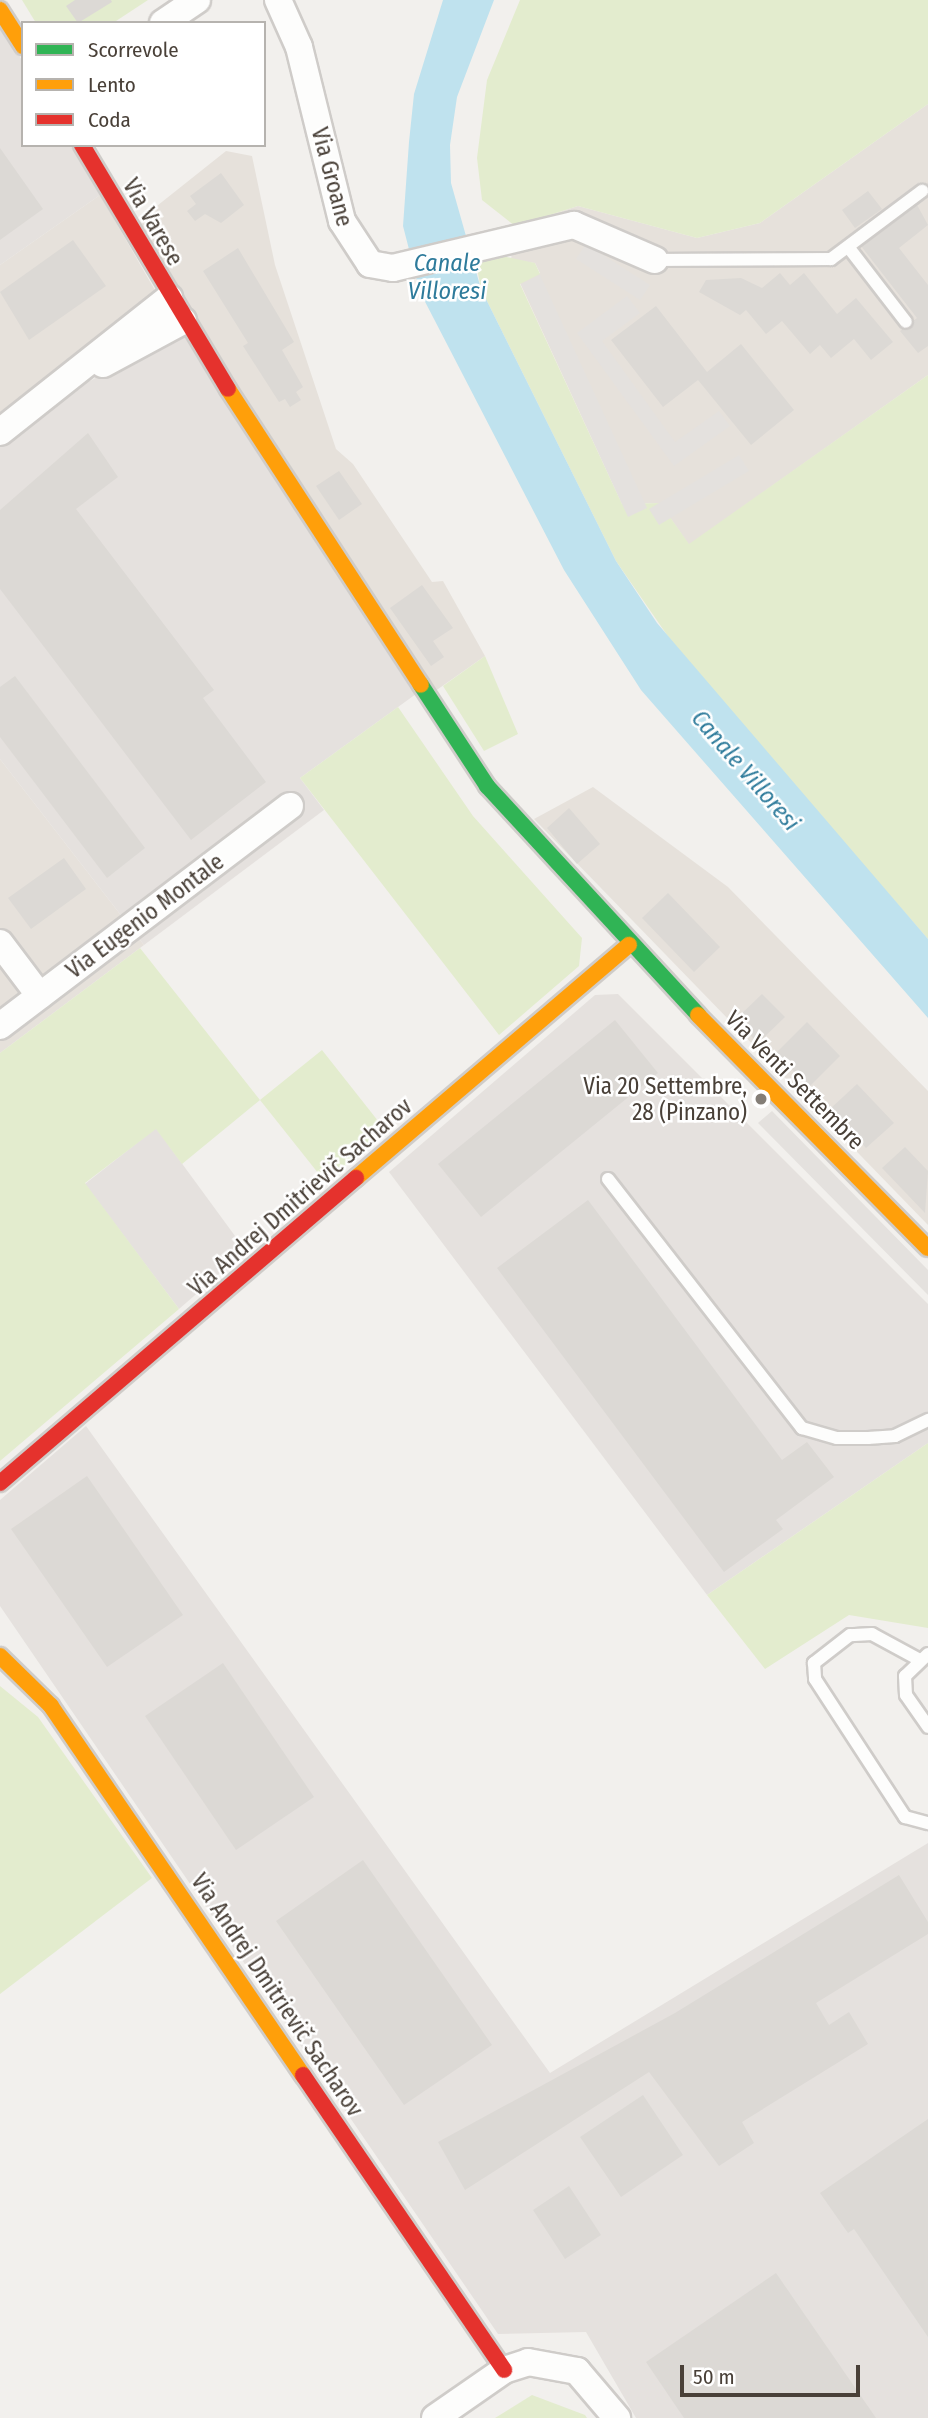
<!DOCTYPE html>
<meta charset="utf-8">
<style>
body{margin:0}
#map{position:relative;width:928px;height:2418px;overflow:hidden;background:#f2f0ed;font-family:"Fira Sans Condensed",sans-serif}
div>[style]{position:absolute}
.residential>*{inset:0;background:#e6e1db}
.industrial>*{inset:0;background:#e5e1de}
.green>*{inset:0;background:#e3ecce}
.parking>*{inset:0;background:#e4e1de}
.water>*{inset:0;background:#bfe2ee}
.building>*{inset:0;background:#dcd9d5}
.roads{filter:drop-shadow(2px 0 #cfccc9) drop-shadow(-2px 0 #cfccc9) drop-shadow(0 2px #cfccc9) drop-shadow(0 -2px #cfccc9)}
.lane>*{height:12px;margin:-6px;padding:0 6px;transform-origin:6px;border-radius:6px;background:#fdfdfc}
.street>*{height:26px;margin:-13px;padding:0 13px;transform-origin:13px;border-radius:13px;background:#fdfdfc}
.fast>*{height:16px;margin:-8px;padding:0 8px;transform-origin:8px;border-radius:8px;background:#30b455}
.slow>*{height:16px;margin:-8px;padding:0 8px;transform-origin:8px;border-radius:8px;background:#ff9f0a}
.jam>*{height:16px;margin:-8px;padding:0 8px;transform-origin:8px;border-radius:8px;background:#e5322d}
.dots>*{width:19px;height:19px;translate:-50% -50%;box-sizing:border-box;border:4px solid #fff;border-radius:50%}
span{translate:-50% -50%;white-space:nowrap;text-align:center;line-height:1.15;-webkit-text-stroke:5px #fff;paint-order:stroke}
.street-label{font-size:23px;color:#494038}
.poi-label{font-size:23px;color:#494038}
.right{translate:-100% -50%;text-align:right}
.water-label{font-size:24px;color:#2e7b9b;font-style:italic}
.legend{position:absolute;left:21px;top:21px;width:245px;height:126px;box-sizing:border-box;background:#fff;border:2px solid #b6b3af;margin:0;padding:9px 12px;list-style:none;font-size:21px;color:#494038}
.legend li{display:flex;align-items:center;gap:14px;height:35px}
.legend b{width:35px;border:2px solid #b6b3af}
.scale{position:absolute;left:680px;top:2365px;width:180px;height:32px;box-sizing:border-box;border:4px solid #494038;border-top:0;padding-left:9px;font-size:21px;line-height:24px;white-space:nowrap;color:#494038;-webkit-text-stroke:5px #fff;paint-order:stroke}
</style>
<div id="map">
<div class="residential">
<i style="clip-path:polygon(928px 104px,928px 375px,689px 545px,660px 503px,622px 504px,520px 283px,540px 273px,535px 263px,511px 260px,515px 226px,578px 206px,697px 238px,760px 223px)"></i>
<i style="clip-path:polygon(226px 151px,252px 156px,275px 265px,336px 449px,353px 464px,432px 582px,443px 581px,485px 656px,431px 694px,133px 225px)"></i>
<i style="clip-path:polygon(100px 195px,156px 292px,0 421px,0 265px)"></i>
<i style="clip-path:polygon(0 759px,144px 945px,0 1053px)"></i>
<i style="clip-path:polygon(593px 787px,728px 887px,928px 1091px,928px 1225px,534px 819px)"></i>
</div>
<div class="industrial">
<i style="clip-path:polygon(0 25px,23px 62px,23px 145px,72px 145px,100px 195px,0 265px)"></i>
<i style="clip-path:polygon(178px 326px,416px 694px,300px 778px,324px 810px,144px 945px,0 759px,0 436px,65px 389px,92px 380px)"></i>
<i style="clip-path:polygon(618px 994px,928px 1304px,928px 1443px,707px 1595px,389px 1172px,595px 995px)"></i>
<i style="clip-path:polygon(156px 1128px,246px 1251px,179px 1309px,85px 1184px)"></i>
<i style="clip-path:polygon(86px 1426px,550px 2073px,928px 1843px,928px 2418px,636px 2418px,586px 2332px,498px 2334px,0 1606px,0 1500px)"></i>
</div>
<div class="green">
<i style="clip-path:polygon(22px 0,148px 0,113px 23px,36px 23px)"></i>
<i style="clip-path:polygon(520px 0,928px 0,928px 104px,760px 223px,697px 238px,578px 206px,515px 226px,482px 200px,477px 158px,487px 80px)"></i>
<i style="clip-path:polygon(497px 255px,535px 263px,540px 274px,520px 284px,622px 504px,660px 503px,689px 544px,928px 375px,928px 939px,685px 661px,616px 561px,481px 289px,476px 263px)"></i>
<i style="clip-path:polygon(485px 656px,518px 734px,484px 751px,443px 686px)"></i>
<i style="clip-path:polygon(398px 707px,473px 816px,582px 938px,579px 966px,499px 1035px,300px 778px)"></i>
<i style="clip-path:polygon(140px 948px,260px 1100px,322px 1050px,386px 1131px,326px 1183px,260px 1100px,182px 1164px,156px 1129px,85px 1183px,179px 1309px,0 1461px,0 1053px)"></i>
<i style="clip-path:polygon(928px 1443px,928px 1628px,849px 1615px,765px 1669px,707px 1595px)"></i>
<i style="clip-path:polygon(0 1686px,38px 1717px,152px 1878px,0 1994px)"></i>
<i style="clip-path:polygon(532px 2395px,585px 2415px,587px 2418px,495px 2418px)"></i>
</div>
<div class="parking">
<i style="clip-path:polygon(586px 244px,650px 285px,640px 300px,576px 259px)"></i>
<i style="clip-path:polygon(540px 275px,647px 508px,628px 517px,522px 284px)"></i>
<i style="clip-path:polygon(627px 296px,640px 313px,602px 341px,675px 442px,719px 411px,730px 426px,674px 466px,577px 333px)"></i>
<i style="clip-path:polygon(739px 455px,749px 471px,659px 525px,649px 509px)"></i>
<i style="clip-path:polygon(772px 1111px,928px 1270px,928px 1295px,758px 1123px)"></i>
</div>
<div class="water">
<i style="clip-path:polygon(443px 0,494px 0,457px 97px,450px 145px,451px 183px,481px 289px,616px 561px,657px 623px,928px 939px,928px 1018px,641px 690px,564px 570px,420px 292px,403px 226px,409px 142px,414px 94px)"></i>
</div>
<div class="building">
<i style="clip-path:polygon(75px 0,111px 0,112px 2px,78px 23px,66px 6px)"></i>
<i style="clip-path:polygon(0 148px,43px 209px,0 240px)"></i>
<i style="clip-path:polygon(221px 173px,244px 205px,221px 223px,205px 214px,195px 221px,187px 211px,196px 204px,190px 196px)"></i>
<i style="clip-path:polygon(868px 191px,882px 209px,855px 228px,842px 210px)"></i>
<i style="clip-path:polygon(916px 203px,928px 225px,899px 248px,928px 285px,928px 346px,918px 353px,900px 331px,917px 318px,861px 246px)"></i>
<i style="clip-path:polygon(73px 240px,106px 286px,29px 340px,0 292px)"></i>
<i style="clip-path:polygon(238px 248px,294px 342px,282px 350px,303px 387px,296px 392px,301px 400px,290px 407px,285px 399px,279px 402px,243px 346px,248px 343px,203px 271px)"></i>
<i style="clip-path:polygon(780px 273px,790px 285px,804px 273px,837px 314px,856px 298px,893px 342px,871px 360px,854px 339px,831px 358px,820px 345px,810px 354px,782px 321px,766px 334px,746px 310px,740px 315px,699px 292px,706px 280px,741px 278px,762px 288px)"></i>
<i style="clip-path:polygon(656px 306px,707px 372px,741px 344px,794px 410px,751px 445px,698px 380px,663px 407px,611px 340px)"></i>
<i style="clip-path:polygon(88px 433px,118px 477px,76px 509px,214px 690px,203px 698px,266px 782px,191px 840px,0 589px,0 510px)"></i>
<i style="clip-path:polygon(339px 471px,362px 504px,339px 520px,316px 486px)"></i>
<i style="clip-path:polygon(422px 585px,453px 628px,433px 641px,444px 657px,431px 666px,390px 608px)"></i>
<i style="clip-path:polygon(15px 676px,145px 848px,107px 878px,0 737px,0 687px)"></i>
<i style="clip-path:polygon(569px 808px,600px 844px,577px 864px,547px 828px)"></i>
<i style="clip-path:polygon(64px 858px,86px 889px,31px 929px,8px 898px)"></i>
<i style="clip-path:polygon(668px 893px,720px 947px,694px 972px,642px 918px)"></i>
<i style="clip-path:polygon(762px 994px,785px 1017px,758px 1043px,735px 1020px)"></i>
<i style="clip-path:polygon(615px 1020px,658px 1073px,481px 1217px,438px 1164px)"></i>
<i style="clip-path:polygon(807px 1022px,840px 1056px,809px 1087px,776px 1053px)"></i>
<i style="clip-path:polygon(857px 1084px,894px 1123px,866px 1148px,830px 1109px)"></i>
<i style="clip-path:polygon(905px 1147px,928px 1171px,925px 1213px,882px 1168px)"></i>
<i style="clip-path:polygon(588px 1200px,782px 1460px,807px 1442px,834px 1477px,776px 1520px,783px 1529px,724px 1572px,497px 1268px)"></i>
<i style="clip-path:polygon(87px 1476px,183px 1615px,107px 1667px,11px 1529px)"></i>
<i style="clip-path:polygon(223px 1663px,314px 1797px,236px 1850px,145px 1716px)"></i>
<i style="clip-path:polygon(363px 1860px,492px 2045px,404px 2105px,276px 1921px)"></i>
<i style="clip-path:polygon(899px 1875px,928px 1922px,928px 1934px,816px 2003px,829px 2025px,849px 2012px,868px 2044px,742px 2122px,754px 2143px,719px 2166px,649px 2072px,465px 2190px,438px 2142px,675px 2013px)"></i>
<i style="clip-path:polygon(643px 2095px,683px 2155px,621px 2197px,580px 2137px)"></i>
<i style="clip-path:polygon(928px 2119px,928px 2337px,854px 2229px,848px 2233px,820px 2193px)"></i>
<i style="clip-path:polygon(569px 2186px,601px 2235px,565px 2259px,533px 2210px)"></i>
<i style="clip-path:polygon(776px 2273px,876px 2418px,684px 2418px,646px 2362px)"></i>
</div>
<div class="roads">
<div class="lane">
<i style="left:849px;top:248px;width:93px;rotate:52.4deg"></i>
<i style="left:655px;top:260px;width:176px;rotate:-0.3deg"></i>
<i style="left:831px;top:259px;width:114px;rotate:-36.8deg"></i>
<i style="left:608px;top:1179px;width:316px;rotate:52.1deg"></i>
<i style="left:802px;top:1428px;width:36px;rotate:16deg"></i>
<i style="left:837px;top:1438px;width:31px"></i>
<i style="left:868px;top:1438px;width:27px;rotate:-4deg"></i>
<i style="left:895px;top:1436px;width:37px;rotate:-26deg"></i>
<i style="left:928px;top:1654px;width:32px;rotate:136deg"></i>
<i style="left:905px;top:1676px;width:19px;rotate:87deg"></i>
<i style="left:906px;top:1695px;width:39px;rotate:55deg"></i>
<i style="left:918px;top:1659px;width:52px;rotate:-151.5deg"></i>
<i style="left:872px;top:1634px;width:22px;rotate:177deg"></i>
<i style="left:850px;top:1635px;width:46px;rotate:142.1deg"></i>
<i style="left:814px;top:1663px;width:16px;rotate:86deg"></i>
<i style="left:815px;top:1679px;width:165px;rotate:56.9deg"></i>
<i style="left:905px;top:1817px;width:24px;rotate:15deg"></i>
</div>
<div class="street">
<i style="left:278px;top:0;width:51px;rotate:65.9deg"></i>
<i style="left:299px;top:47px;width:179px;rotate:76.1deg"></i>
<i style="left:342px;top:221px;width:51px;rotate:56.9deg"></i>
<i style="left:370px;top:264px;width:23px;rotate:10deg"></i>
<i style="left:393px;top:268px;width:186px;rotate:-13.4deg"></i>
<i style="left:574px;top:225px;width:88px;rotate:23.4deg"></i>
<i style="left:163px;top:23px;width:41px;rotate:-34.1deg"></i>
<i style="left:103px;top:364px;width:91px;rotate:-28.3deg"></i>
<i style="left:0;top:432px;width:216px;rotate:-38.4deg"></i>
<i style="left:0;top:943px;width:66px;rotate:53deg"></i>
<i style="left:0;top:1026px;width:364px;rotate:-37.2deg"></i>
<i style="left:435px;top:2418px;width:84px;rotate:-34.8deg"></i>
<i style="left:504px;top:2370px;width:25px;rotate:-18deg"></i>
<i style="left:528px;top:2362px;width:50px;rotate:10.4deg"></i>
<i style="left:577px;top:2371px;width:62px;rotate:49.6deg"></i>
</div>
<div class="fast">
<i style="left:421px;top:685px;width:121px;rotate:56.8deg"></i>
<i style="left:487px;top:786px;width:311px;rotate:47.3deg"></i>
</div>
<div class="slow">
<i style="left:0;top:10px;width:43px;rotate:57.4deg"></i>
<i style="left:228px;top:389px;width:353px;rotate:56.9deg"></i>
<i style="left:698px;top:1015px;width:327px;rotate:45.4deg"></i>
<i style="left:356px;top:1178px;width:359px;rotate:-40.5deg"></i>
<i style="left:0;top:1656px;width:71px;rotate:44.4deg"></i>
<i style="left:51px;top:1706px;width:447px;rotate:55.7deg"></i>
</div>
<div class="jam">
<i style="left:82px;top:145px;width:284px;rotate:59.1deg"></i>
<i style="left:0;top:1483px;width:469px;rotate:-40.6deg"></i>
<i style="left:303px;top:2075px;width:357px;rotate:55.7deg"></i>
</div>
</div>
<div class="dots">
<i style="left:761px;top:1099px;background:#847e77"></i>
</div>
<div class="street-label">
<span style="left:332px;top:177px;rotate:75deg">Via Groane</span>
<span style="left:153px;top:222px;rotate:60deg">Via Varese</span>
<span style="left:145px;top:916px;rotate:-37deg">Via Eugenio Montale</span>
<span style="left:795px;top:1080px;rotate:45deg">Via Venti Settembre</span>
<span style="left:300px;top:1197px;rotate:-41deg">Via Andrej Dmitrievič Sacharov</span>
<span style="left:277px;top:1995px;rotate:56deg">Via Andrej Dmitrievič Sacharov</span>
</div>
<div class="poi-label">
<span class="right" style="left:747px;top:1099px">Via 20 Settembre,<br>28 (Pinzano)</span>
</div>
<div class="water-label">
<span style="left:447px;top:278px">Canale<br>Villoresi</span>
<span style="left:745px;top:771px;rotate:49deg">Canale Villoresi</span>
</div>
<ul class="legend">
<li><b style="height:9px;background:#30b455"></b>Scorrevole</li>
<li><b style="height:9px;background:#ff9f0a"></b>Lento</li>
<li><b style="height:9px;background:#e5322d"></b>Coda</li>
</ul>
<div class="scale">50 m</div>
</div>
